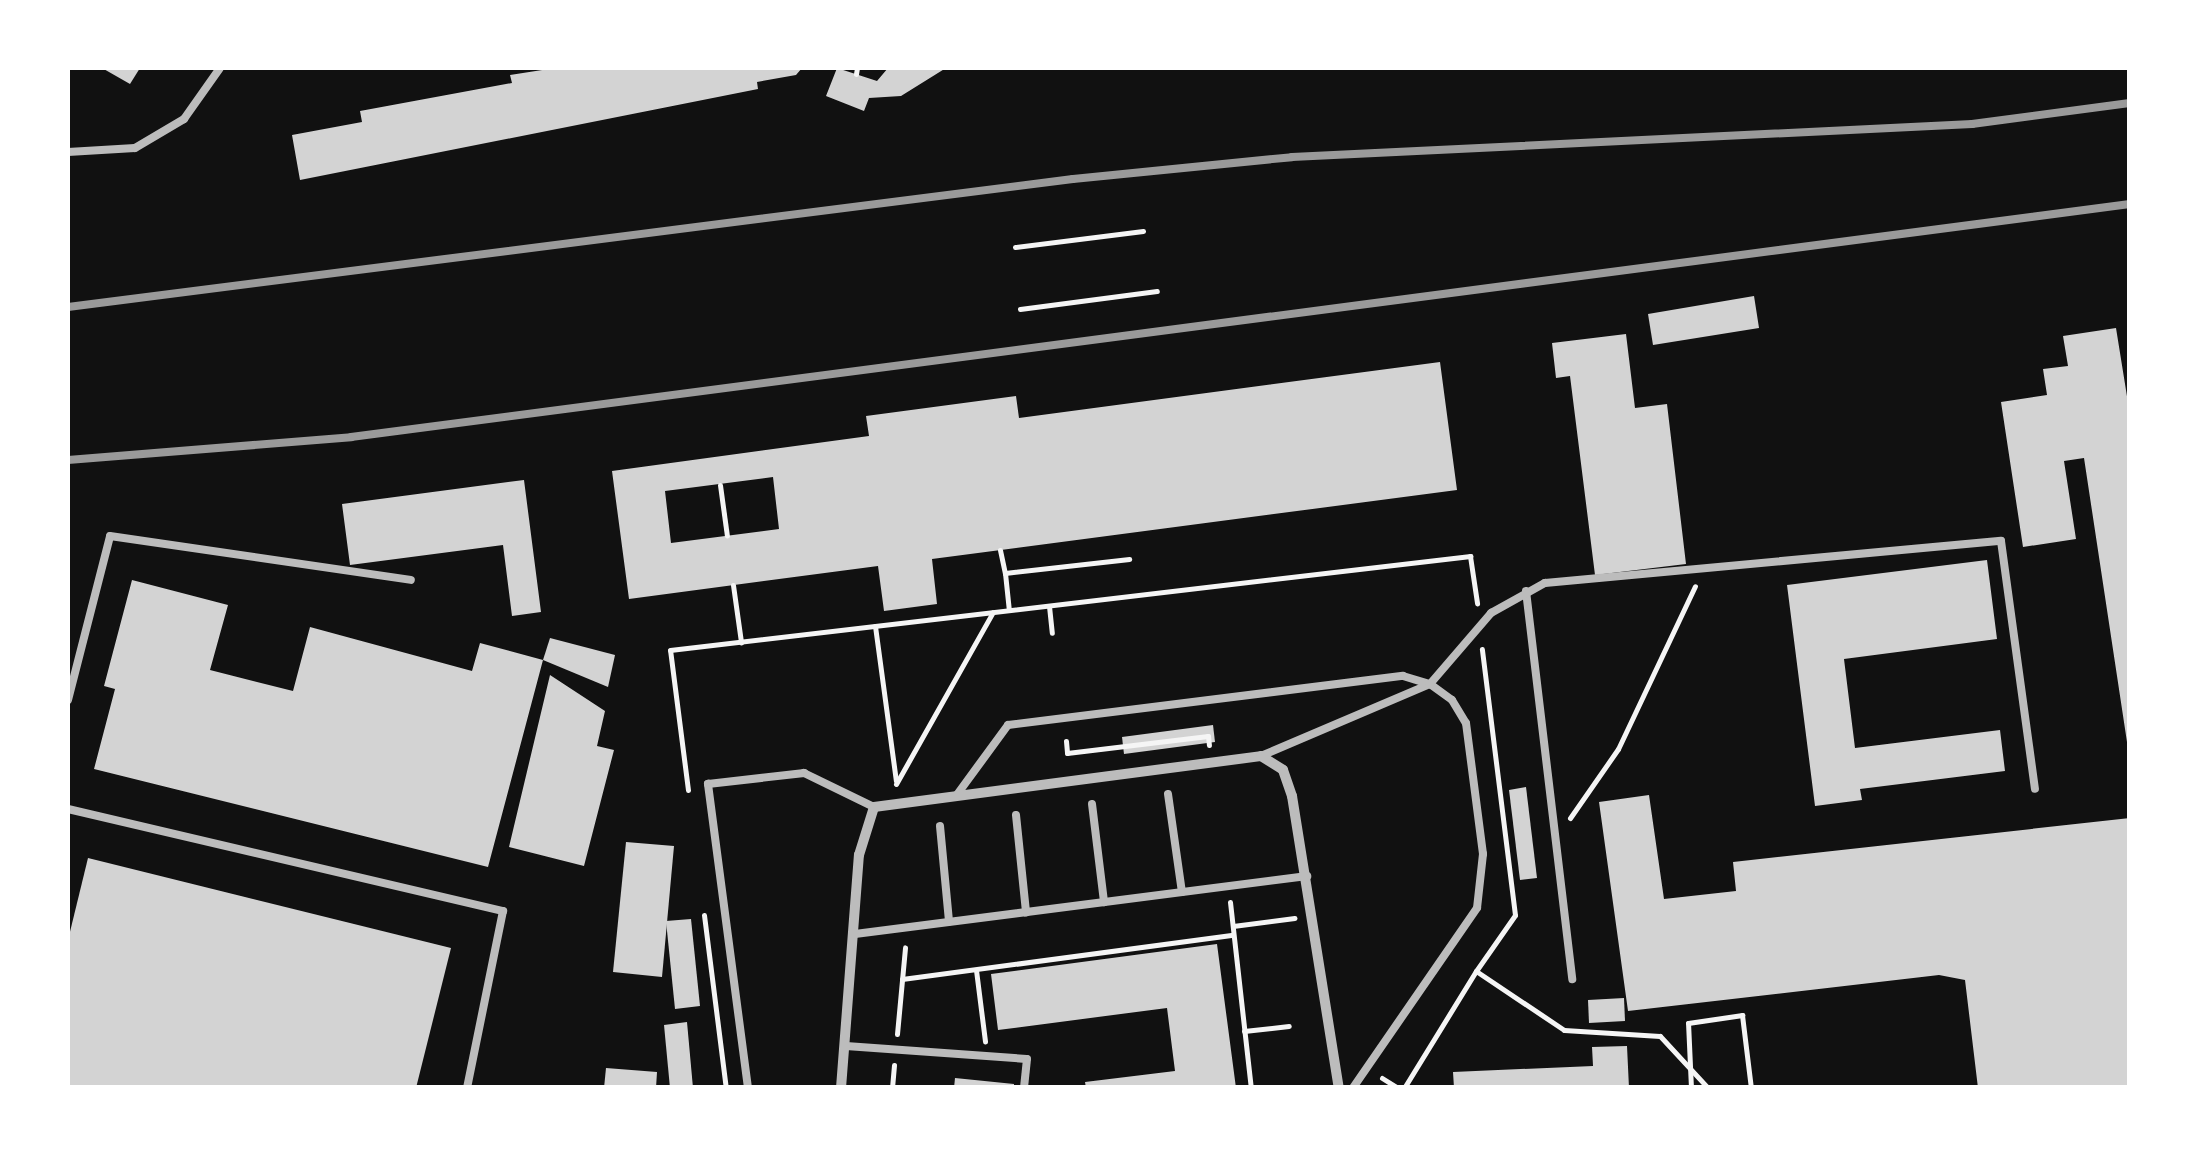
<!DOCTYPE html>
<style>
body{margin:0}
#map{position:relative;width:2197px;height:1155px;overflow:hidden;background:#111;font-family:Raleway,sans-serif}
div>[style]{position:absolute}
.building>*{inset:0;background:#d3d3d3}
.path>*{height:5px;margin:-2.5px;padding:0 2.5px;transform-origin:2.5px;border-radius:2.5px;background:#f5f5f5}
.service>*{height:8px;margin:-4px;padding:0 4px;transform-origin:4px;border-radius:4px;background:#bcbcbc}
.minor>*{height:10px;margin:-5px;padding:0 5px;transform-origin:5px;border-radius:5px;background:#bcbcbc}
.rail>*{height:8px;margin:-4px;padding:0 4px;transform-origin:4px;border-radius:4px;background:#9a9a9a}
span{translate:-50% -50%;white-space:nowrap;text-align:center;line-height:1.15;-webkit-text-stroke:10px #fff;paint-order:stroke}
.frame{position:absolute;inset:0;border:70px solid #fff;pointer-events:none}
</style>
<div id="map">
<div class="building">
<i style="clip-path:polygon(102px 68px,140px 68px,130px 84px)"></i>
<i style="clip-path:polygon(555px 68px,802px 68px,796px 75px,757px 82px,758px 89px,300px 180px,292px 135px,362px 122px,360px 111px,512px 83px,510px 75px)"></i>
<i style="clip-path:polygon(837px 68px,877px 81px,888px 68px,946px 68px,901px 96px,869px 98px,864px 111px,826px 96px)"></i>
<i style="clip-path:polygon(1754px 296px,1759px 328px,1653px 345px,1648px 314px)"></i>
<i style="clip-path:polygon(2116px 328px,2130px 415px,2127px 742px,2084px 458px,2064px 461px,2076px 539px,2023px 547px,2001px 402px,2047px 395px,2043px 369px,2068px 366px,2063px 336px)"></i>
<i style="clip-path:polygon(1626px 334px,1635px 408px,1667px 404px,1686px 564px,1595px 575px,1570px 376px,1556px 378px,1552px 343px)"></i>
<i style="clip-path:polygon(evenodd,1440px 362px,1457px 490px,932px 559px,937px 604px,884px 611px,878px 566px,629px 599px,612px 471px,869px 436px,866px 416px,1016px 396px,1019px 418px,1440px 362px,773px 477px,779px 529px,671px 543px,665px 491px,773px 477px)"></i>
<i style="clip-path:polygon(524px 480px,541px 612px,512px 616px,503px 545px,350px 565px,342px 504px)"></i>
<i style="clip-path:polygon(1987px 560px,1997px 639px,1844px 659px,1855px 748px,2000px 730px,2005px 771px,1860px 789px,1862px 800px,1815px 806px,1787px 585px)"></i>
<i style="clip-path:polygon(132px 580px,228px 605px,210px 670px,293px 691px,310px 627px,472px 671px,480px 643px,543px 660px,488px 867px,94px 769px,115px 689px,104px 686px)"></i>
<i style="clip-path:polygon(550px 638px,615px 655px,608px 687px,543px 660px)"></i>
<i style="clip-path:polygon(550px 675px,605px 711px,597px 746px,614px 750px,584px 866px,509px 847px)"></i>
<i style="clip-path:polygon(1213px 725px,1215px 742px,1124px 754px,1122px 737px)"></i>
<i style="clip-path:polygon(1526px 787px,1537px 878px,1520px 880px,1509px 790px)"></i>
<i style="clip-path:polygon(1649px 795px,1664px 899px,1736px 891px,1733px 862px,2130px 818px,2130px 1088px,1978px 1088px,1965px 980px,1939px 975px,1628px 1011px,1599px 802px)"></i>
<i style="clip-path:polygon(626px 842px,674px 846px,662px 977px,613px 972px)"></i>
<i style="clip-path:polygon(88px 858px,451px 948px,416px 1088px,68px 1088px,68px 940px)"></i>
<i style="clip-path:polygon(691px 919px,700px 1006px,675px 1009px,666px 921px)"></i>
<i style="clip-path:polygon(1217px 944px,1236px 1088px,1086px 1088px,1085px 1082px,1175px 1071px,1167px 1008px,998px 1030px,991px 974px)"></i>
<i style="clip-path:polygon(1624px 998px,1625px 1021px,1589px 1023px,1588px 1000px)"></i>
<i style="clip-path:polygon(687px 1022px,693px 1088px,670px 1088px,664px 1025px)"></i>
<i style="clip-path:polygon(1627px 1046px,1629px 1088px,1454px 1088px,1453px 1072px,1593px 1066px,1592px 1047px)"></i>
<i style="clip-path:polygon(606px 1068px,657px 1072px,656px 1088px,604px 1088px)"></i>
<i style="clip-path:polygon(955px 1078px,1014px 1084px,1014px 1088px,954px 1088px)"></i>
</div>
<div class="path">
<i style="left:856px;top:74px;width:6px;rotate:-81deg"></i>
<i style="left:1015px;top:247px;width:129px;rotate:-7.1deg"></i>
<i style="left:1020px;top:309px;width:138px;rotate:-7.5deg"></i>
<i style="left:720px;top:485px;width:51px;rotate:82.2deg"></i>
<i style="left:1000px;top:550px;width:24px;rotate:78deg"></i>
<i style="left:1005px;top:573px;width:125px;rotate:-6.4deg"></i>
<i style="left:1005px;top:573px;width:36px;rotate:84deg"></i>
<i style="left:733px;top:585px;width:58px;rotate:82deg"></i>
<i style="left:1049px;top:606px;width:27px;rotate:84deg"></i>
<i style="left:875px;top:626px;width:156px;rotate:82.3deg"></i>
<i style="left:1066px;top:741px;width:12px;rotate:85deg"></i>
<i style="left:1067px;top:753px;width:142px;rotate:-6.9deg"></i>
<i style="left:1208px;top:736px;width:9px;rotate:84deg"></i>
<i style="left:896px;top:784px;width:197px;rotate:-60.6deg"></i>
<i style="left:688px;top:790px;width:141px;rotate:-97.3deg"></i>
<i style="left:670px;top:650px;width:806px;rotate:-6.7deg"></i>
<i style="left:1470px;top:556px;width:48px;rotate:81.5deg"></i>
<i style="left:1570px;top:818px;width:84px;rotate:-55.2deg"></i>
<i style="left:1618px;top:749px;width:180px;rotate:-64.7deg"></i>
<i style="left:1230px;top:902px;width:187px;rotate:83.6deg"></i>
<i style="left:704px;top:915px;width:174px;rotate:82.8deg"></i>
<i style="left:1233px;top:926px;width:62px;rotate:-7.5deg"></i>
<i style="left:976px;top:970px;width:72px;rotate:82.8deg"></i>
<i style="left:1476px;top:971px;width:68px;rotate:-55.1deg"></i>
<i style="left:1515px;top:915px;width:268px;rotate:-97.1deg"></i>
<i style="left:902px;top:979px;width:334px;rotate:-7.6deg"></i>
<i style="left:1244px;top:1031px;width:45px;rotate:-6.3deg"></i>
<i style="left:897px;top:1034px;width:87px;rotate:-84.7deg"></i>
<i style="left:1382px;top:1078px;width:19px;rotate:32deg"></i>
<i style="left:892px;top:1088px;width:23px;rotate:-85deg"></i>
<i style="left:1404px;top:1088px;width:137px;rotate:-58.4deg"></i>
<i style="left:1476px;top:971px;width:106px;rotate:33.8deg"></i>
<i style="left:1564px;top:1030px;width:96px;rotate:3.6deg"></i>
<i style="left:1660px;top:1036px;width:71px;rotate:47.3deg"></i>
<i style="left:1691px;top:1088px;width:65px;rotate:-92.6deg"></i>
<i style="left:1688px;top:1023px;width:55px;rotate:-8.4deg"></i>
<i style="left:1742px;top:1015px;width:74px;rotate:83deg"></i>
</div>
<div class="service">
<i style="left:68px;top:152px;width:67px;rotate:-3.4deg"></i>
<i style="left:135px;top:148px;width:57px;rotate:-30.6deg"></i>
<i style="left:184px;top:119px;width:62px;rotate:-54.8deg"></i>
<i style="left:1526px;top:591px;width:391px;rotate:83.2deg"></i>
<i style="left:68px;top:700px;width:169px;rotate:-75.6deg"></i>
<i style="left:110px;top:536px;width:304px;rotate:8.3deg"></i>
<i style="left:1261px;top:756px;width:184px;rotate:-23.1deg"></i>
<i style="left:1430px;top:684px;width:94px;rotate:-49.3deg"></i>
<i style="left:1491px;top:613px;width:62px;rotate:-29.1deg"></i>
<i style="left:1545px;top:583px;width:458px;rotate:-5.3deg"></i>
<i style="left:2001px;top:541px;width:250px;rotate:82.2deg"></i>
<i style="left:1168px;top:794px;width:99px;rotate:81.9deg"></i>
<i style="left:956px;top:796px;width:88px;rotate:-53.8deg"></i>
<i style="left:1008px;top:725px;width:398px;rotate:-7.1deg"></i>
<i style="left:1403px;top:676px;width:28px;rotate:17deg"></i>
<i style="left:1430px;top:684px;width:27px;rotate:36deg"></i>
<i style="left:1452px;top:700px;width:27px;rotate:59deg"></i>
<i style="left:1466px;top:723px;width:132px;rotate:82.6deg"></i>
<i style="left:1483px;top:854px;width:54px;rotate:96.3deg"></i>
<i style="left:1477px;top:908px;width:219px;rotate:124.6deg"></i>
<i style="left:1092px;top:804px;width:99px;rotate:83deg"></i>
<i style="left:68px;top:809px;width:447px;rotate:13.2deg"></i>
<i style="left:503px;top:911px;width:181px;rotate:101.5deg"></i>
<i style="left:1016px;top:815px;width:98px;rotate:84.1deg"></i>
<i style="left:940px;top:826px;width:96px;rotate:84.6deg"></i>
<i style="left:855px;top:934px;width:456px;rotate:-7.3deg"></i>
<i style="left:846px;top:1046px;width:181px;rotate:4.1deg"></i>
<i style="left:1027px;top:1059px;width:29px;rotate:96deg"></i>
<i style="left:748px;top:1088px;width:307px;rotate:-97.5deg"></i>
<i style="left:708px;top:784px;width:97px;rotate:-6.5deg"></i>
<i style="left:804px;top:773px;width:78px;rotate:25.9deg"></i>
</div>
<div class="minor">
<i style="left:841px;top:1088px;width:234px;rotate:-85.6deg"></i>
<i style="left:859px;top:855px;width:50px;rotate:-72.6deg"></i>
<i style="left:874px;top:807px;width:390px;rotate:-7.5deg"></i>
<i style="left:1261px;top:756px;width:26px;rotate:32deg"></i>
<i style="left:1283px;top:770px;width:28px;rotate:71deg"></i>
<i style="left:1292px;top:796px;width:296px;rotate:80.9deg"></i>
</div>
<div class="rail">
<i style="left:68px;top:307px;width:1013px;rotate:-7.26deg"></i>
<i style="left:1073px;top:179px;width:220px;rotate:-5.7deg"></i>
<i style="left:1292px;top:157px;width:681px;rotate:-2.78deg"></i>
<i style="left:1972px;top:124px;width:159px;rotate:-7.6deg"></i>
<i style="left:68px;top:460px;width:284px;rotate:-4.6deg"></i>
<i style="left:351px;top:437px;width:1794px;rotate:-7.46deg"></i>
</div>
<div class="frame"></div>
</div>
